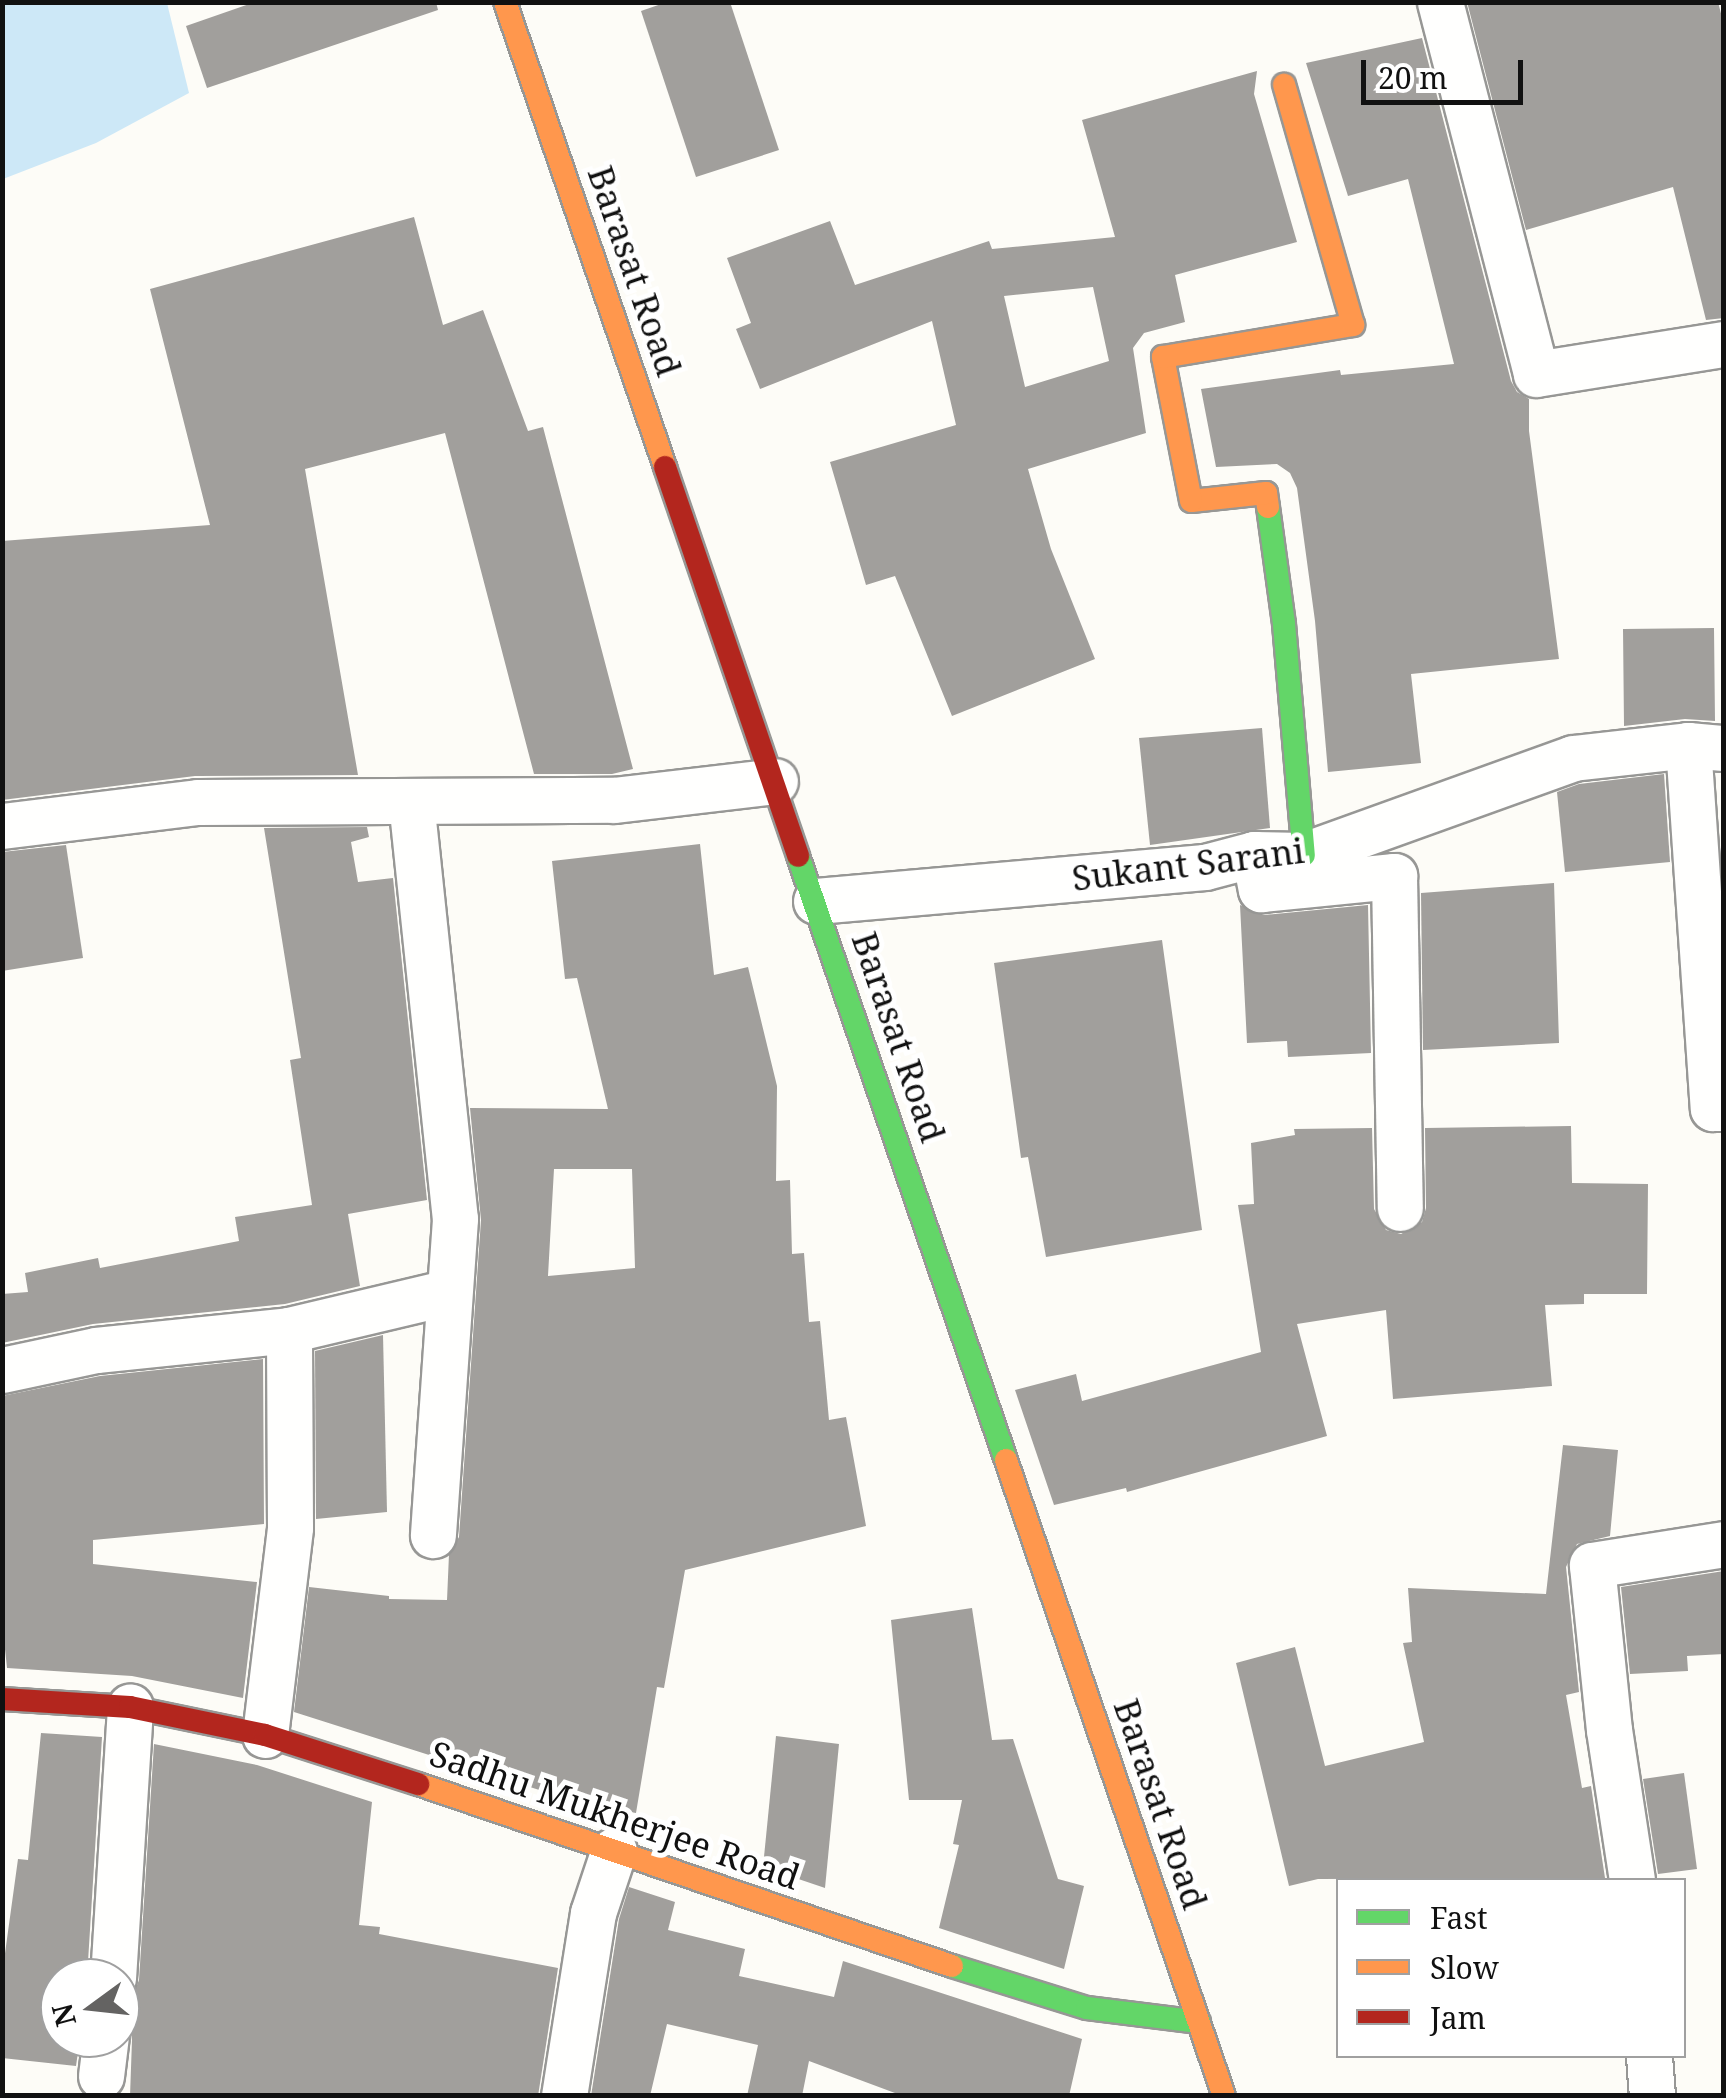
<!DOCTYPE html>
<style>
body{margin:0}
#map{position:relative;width:1726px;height:2098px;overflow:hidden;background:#fdfcf7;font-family:"Noto Serif",serif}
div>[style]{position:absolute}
.water>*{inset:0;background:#cde8f7}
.building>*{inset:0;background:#a19f9c}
.roads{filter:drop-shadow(2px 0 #979795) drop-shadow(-2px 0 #979795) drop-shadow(0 2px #979795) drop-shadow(0 -2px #979795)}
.street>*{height:45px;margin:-22.5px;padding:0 22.5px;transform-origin:22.5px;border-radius:22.5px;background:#fffffe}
.fast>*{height:22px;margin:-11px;padding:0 11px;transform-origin:11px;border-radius:11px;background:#63d668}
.slow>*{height:22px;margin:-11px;padding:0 11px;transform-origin:11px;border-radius:11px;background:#ff974d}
.jam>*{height:22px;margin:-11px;padding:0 11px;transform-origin:11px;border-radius:11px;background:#b3261e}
span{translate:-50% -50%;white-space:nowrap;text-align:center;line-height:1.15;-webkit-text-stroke:10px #fff;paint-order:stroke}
.street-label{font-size:35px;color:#111}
.frame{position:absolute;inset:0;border:5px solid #111;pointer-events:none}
.legend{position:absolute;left:1336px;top:1878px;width:350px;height:180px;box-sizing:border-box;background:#fff;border:2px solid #a0a0a0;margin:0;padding:12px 18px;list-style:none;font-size:30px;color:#111}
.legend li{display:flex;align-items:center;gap:20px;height:50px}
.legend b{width:50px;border:2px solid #a0a0a0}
.north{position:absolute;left:40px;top:1958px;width:100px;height:100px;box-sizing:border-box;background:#fff;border:2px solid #a0a0a0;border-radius:50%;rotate:255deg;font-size:28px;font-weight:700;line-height:40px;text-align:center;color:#111}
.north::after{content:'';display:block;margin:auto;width:35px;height:45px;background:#646362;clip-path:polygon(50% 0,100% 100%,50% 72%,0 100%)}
.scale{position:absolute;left:1361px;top:60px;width:162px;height:45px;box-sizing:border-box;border:5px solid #111;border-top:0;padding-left:12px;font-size:30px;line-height:35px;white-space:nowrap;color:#111;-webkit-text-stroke:8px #fff;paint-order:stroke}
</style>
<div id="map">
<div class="water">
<i style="clip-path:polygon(3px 2px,167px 3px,189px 93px,96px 143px,3px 179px)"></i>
</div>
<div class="building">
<i style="clip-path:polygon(255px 2px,436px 2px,438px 10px,207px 88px,186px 26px)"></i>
<i style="clip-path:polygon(667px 2px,730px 2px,779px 150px,696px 177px,641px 11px)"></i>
<i style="clip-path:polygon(1467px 2px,1718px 2px,1724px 25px,1724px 318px,1706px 320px,1673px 187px,1526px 230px)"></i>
<i style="clip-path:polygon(1422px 38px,1511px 381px,1517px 392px,1529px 399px,1529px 431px,1559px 659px,1411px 674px,1421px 763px,1328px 772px,1315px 621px,1297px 488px,1290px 473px,1277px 464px,1216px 467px,1201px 389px,1340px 370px,1341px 375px,1454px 364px,1408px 179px,1348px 196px,1306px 63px)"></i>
<i style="clip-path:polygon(evenodd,1257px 71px,1254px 94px,1297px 242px,1175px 275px,1185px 322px,1144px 333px,1133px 348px,1146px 433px,1028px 469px,1051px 549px,1095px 659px,952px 716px,895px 576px,866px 585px,830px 462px,956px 425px,932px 321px,760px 389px,736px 329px,751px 323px,727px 258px,830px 221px,855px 285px,989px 241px,992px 249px,1115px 237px,1082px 120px,1257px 71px,1093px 287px,1109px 361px,1025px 387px,1004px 296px,1093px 287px)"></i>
<i style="clip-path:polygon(414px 217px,443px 325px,483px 310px,528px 431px,543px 427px,633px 769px,612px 774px,534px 774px,445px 433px,305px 469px,358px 775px,195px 776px,2px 800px,2px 541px,210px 525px,150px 289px)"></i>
<i style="clip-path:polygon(1714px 628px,1715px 721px,1685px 719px,1624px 726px,1623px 629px)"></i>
<i style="clip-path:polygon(1262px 728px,1270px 828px,1150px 845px,1139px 738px)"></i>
<i style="clip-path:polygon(1664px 774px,1670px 862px,1565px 872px,1557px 792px,1579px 784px)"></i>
<i style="clip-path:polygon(367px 827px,369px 837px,351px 842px,358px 882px,393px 878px,427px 1200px,348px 1214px,360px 1286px,285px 1304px,93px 1324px,2px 1343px,2px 1294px,28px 1292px,25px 1273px,98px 1258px,100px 1268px,239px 1241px,235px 1217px,312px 1205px,290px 1060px,301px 1058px,264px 828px)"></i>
<i style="clip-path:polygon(evenodd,700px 844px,714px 975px,748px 967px,777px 1086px,776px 1181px,790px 1180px,792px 1254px,804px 1253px,809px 1322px,820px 1321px,829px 1420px,846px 1417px,866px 1526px,685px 1570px,664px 1688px,657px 1687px,636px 1813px,580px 1803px,294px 1712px,309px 1587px,389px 1596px,389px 1599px,447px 1600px,449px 1554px,459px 1537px,481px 1220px,470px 1108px,608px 1109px,577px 978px,565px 979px,552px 861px,700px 844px,554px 1169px,632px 1169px,635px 1268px,548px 1276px,554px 1169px)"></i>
<i style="clip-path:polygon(66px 845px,83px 958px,2px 971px,2px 852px)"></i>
<i style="clip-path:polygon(1554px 883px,1559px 1043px,1423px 1050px,1421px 893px)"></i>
<i style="clip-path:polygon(1240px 905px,1264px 915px,1368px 905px,1371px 1053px,1288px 1057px,1287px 1041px,1247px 1043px)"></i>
<i style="clip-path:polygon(1162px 940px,1202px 1230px,1046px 1257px,1028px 1157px,1021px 1158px,994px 963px)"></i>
<i style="clip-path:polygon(1571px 1126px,1572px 1183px,1648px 1184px,1647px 1294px,1584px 1294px,1584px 1304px,1545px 1305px,1552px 1386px,1393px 1399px,1386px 1310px,1297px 1324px,1327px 1436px,1127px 1492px,1126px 1488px,1054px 1505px,1015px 1390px,1076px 1374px,1082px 1401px,1261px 1352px,1238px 1205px,1254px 1204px,1251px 1143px,1295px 1135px,1294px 1129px,1372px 1128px,1374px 1209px,1386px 1230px,1401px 1234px,1422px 1222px,1426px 1208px,1425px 1128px)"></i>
<i style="clip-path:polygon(383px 1335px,387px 1512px,316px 1519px,315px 1351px)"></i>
<i style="clip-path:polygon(263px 1359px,264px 1524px,93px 1540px,93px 1564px,257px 1582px,243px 1698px,132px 1676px,7px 1668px,2px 1621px,2px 1396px,100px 1376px)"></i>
<i style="clip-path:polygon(1563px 1445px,1618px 1450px,1610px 1536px,1577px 1544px,1566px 1567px,1579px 1692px,1566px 1695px,1582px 1788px,1591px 1786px,1605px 1878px,1318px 1879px,1289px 1886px,1236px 1663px,1295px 1647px,1325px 1766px,1424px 1742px,1403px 1643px,1412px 1642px,1408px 1588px,1546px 1594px)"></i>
<i style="clip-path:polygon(1724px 1571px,1724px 1654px,1687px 1656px,1688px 1671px,1630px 1674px,1621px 1587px)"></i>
<i style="clip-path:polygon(972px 1608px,992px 1740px,1013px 1739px,1058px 1879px,1084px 1886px,1064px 1969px,939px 1928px,959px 1845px,953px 1844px,962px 1800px,909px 1800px,891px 1620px)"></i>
<i style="clip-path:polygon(41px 1733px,102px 1737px,87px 1978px,60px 1978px,60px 2038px,80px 2038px,76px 2066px,2px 2058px,2px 1975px,18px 1859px,28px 1860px)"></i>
<i style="clip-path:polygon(776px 1736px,839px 1744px,825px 1888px,763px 1867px)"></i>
<i style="clip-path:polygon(154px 1744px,257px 1765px,372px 1802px,359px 1925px,380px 1927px,379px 1934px,558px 1968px,538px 2096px,130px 2096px,132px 2040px,130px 2027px,120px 2016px,120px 2003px,134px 1993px,139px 1980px)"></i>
<i style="clip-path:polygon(1684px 1773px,1697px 1869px,1658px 1874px,1643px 1779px)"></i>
<i style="clip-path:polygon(629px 1887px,675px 1902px,668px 1930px,745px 1949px,739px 1976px,834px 1997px,843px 1961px,1082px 2039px,1069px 2096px,903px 2096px,809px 2061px,802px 2096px,747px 2096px,758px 2045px,667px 2024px,650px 2096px,591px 2096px,619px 1919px)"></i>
</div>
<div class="roads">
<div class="street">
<i style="left:1440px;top:2px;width:384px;rotate:75.5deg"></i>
<i style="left:1536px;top:374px;width:190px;rotate:-9.1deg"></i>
<i style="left:1688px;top:745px;width:364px;rotate:86.1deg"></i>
<i style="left:1713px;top:1108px;width:11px"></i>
<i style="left:411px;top:801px;width:420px;rotate:84deg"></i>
<i style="left:455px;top:1219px;width:317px;rotate:94deg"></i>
<i style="left:2px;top:826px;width:197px;rotate:-7deg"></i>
<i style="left:198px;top:802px;width:416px;rotate:-0.3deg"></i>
<i style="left:614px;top:800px;width:162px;rotate:-6.7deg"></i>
<i style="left:1254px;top:854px;width:36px;rotate:79deg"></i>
<i style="left:1261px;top:889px;width:134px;rotate:-5.6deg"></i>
<i style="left:1394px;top:876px;width:332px;rotate:89deg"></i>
<i style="left:816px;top:901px;width:390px;rotate:-5deg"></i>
<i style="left:1205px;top:867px;width:51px;rotate:-14.9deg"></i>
<i style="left:1254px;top:854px;width:50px;rotate:1.1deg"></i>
<i style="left:1304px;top:855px;width:286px;rotate:-19.8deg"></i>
<i style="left:1573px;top:758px;width:116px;rotate:-6.4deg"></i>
<i style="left:1688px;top:745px;width:36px;rotate:5deg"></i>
<i style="left:2px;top:1370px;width:96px;rotate:-12deg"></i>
<i style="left:96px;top:1350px;width:194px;rotate:-5.9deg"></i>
<i style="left:289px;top:1330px;width:164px;rotate:-13.4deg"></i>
<i style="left:265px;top:1735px;width:209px;rotate:-83.1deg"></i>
<i style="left:290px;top:1527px;width:197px;rotate:-90.3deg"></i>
<i style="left:1632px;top:1880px;width:152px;rotate:-98.7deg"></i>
<i style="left:1609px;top:1730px;width:166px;rotate:-95.9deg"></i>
<i style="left:1592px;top:1565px;width:134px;rotate:-9deg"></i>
<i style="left:113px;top:1978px;width:272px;rotate:-86.4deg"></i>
<i style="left:1649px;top:2056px;width:40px;rotate:85.7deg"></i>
<i style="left:101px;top:2076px;width:38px;rotate:-83deg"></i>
<i style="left:564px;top:2096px;width:185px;rotate:-81deg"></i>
<i style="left:593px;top:1913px;width:66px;rotate:-71.6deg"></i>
</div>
<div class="fast">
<i style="left:1268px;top:507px;width:118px;rotate:82.2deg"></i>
<i style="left:1284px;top:624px;width:232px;rotate:85.1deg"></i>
<i style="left:798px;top:856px;width:639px;rotate:71deg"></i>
<i style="left:952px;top:1966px;width:141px;rotate:17.3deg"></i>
<i style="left:1087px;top:2008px;width:113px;rotate:7.1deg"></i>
</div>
<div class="slow">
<i style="left:505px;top:2px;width:492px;rotate:71deg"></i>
<i style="left:1268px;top:507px;width:14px;rotate:-98deg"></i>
<i style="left:1266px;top:493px;width:75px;rotate:173.9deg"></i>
<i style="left:1191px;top:501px;width:147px;rotate:-101deg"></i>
<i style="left:1163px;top:357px;width:193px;rotate:-9.6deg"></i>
<i style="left:1353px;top:325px;width:250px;rotate:-106deg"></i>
<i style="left:1006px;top:1460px;width:672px;rotate:71.08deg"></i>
<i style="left:418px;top:1784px;width:564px;rotate:18.82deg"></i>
</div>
<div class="jam">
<i style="left:665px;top:467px;width:411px;rotate:71.1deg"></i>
<i style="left:2px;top:1699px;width:128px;rotate:3.6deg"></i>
<i style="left:130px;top:1707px;width:138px;rotate:11.7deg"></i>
<i style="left:265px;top:1735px;width:161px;rotate:17.8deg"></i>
</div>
</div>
<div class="street-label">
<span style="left:635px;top:271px;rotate:71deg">Barasat Road</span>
<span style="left:1188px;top:864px;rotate:-7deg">Sukant Sarani</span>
<span style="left:899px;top:1037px;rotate:71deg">Barasat Road</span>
<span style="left:1161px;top:1804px;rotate:71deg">Barasat Road</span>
<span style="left:615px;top:1815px;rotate:19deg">Sadhu Mukherjee Road</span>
</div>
<div class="frame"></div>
<ul class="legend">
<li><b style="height:12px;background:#63d668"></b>Fast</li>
<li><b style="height:12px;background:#ff974d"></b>Slow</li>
<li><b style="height:12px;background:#b3261e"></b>Jam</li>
</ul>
<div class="north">N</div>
<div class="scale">20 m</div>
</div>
